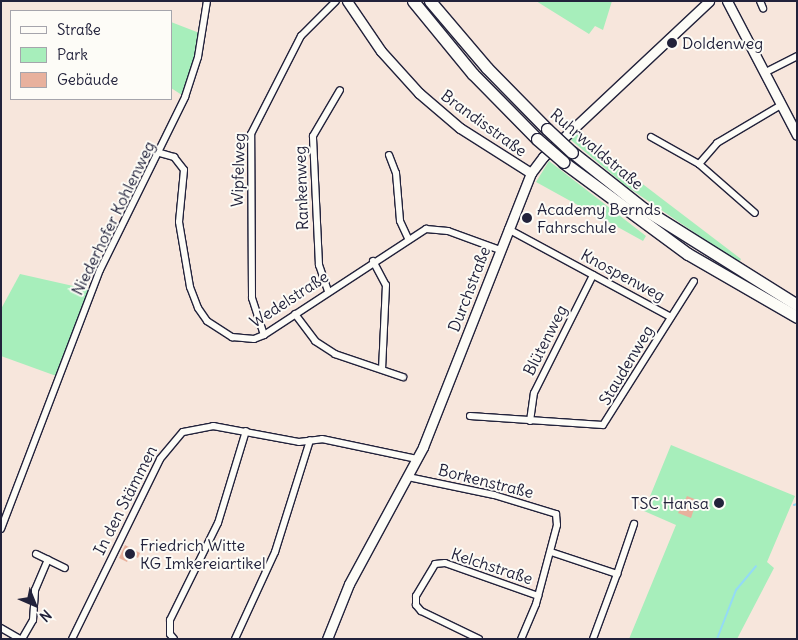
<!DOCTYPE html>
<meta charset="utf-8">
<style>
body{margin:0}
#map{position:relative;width:798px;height:640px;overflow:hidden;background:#f7e6dc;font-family:Delius,sans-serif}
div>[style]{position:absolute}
.green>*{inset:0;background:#a7eebb}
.stream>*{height:2px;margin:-1px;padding:0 1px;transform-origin:1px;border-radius:1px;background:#94daf5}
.building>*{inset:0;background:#e8b19d}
.roads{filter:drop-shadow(1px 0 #22223b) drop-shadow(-1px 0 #22223b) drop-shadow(0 1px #22223b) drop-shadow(0 -1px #22223b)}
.street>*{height:6px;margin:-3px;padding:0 3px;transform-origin:3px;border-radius:3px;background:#fdfcf7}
.secondary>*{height:9px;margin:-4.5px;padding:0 4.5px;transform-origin:4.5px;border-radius:4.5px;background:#fdfcf7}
.highway>*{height:11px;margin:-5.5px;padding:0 5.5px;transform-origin:5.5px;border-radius:5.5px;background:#fdfcf7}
.bridges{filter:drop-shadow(1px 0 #22223b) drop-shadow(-1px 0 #22223b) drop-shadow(0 1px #22223b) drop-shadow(0 -1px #22223b)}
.highway-bridge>*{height:11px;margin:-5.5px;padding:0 5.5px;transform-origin:5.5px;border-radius:5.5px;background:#fdfcf7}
.dots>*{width:14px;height:14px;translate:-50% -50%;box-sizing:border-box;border:2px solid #fdfcf7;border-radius:50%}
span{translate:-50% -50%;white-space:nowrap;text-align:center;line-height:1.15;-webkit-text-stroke:4px #fdfcf7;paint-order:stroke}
.poi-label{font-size:16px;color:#22223b}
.left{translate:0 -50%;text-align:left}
.right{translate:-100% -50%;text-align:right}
.street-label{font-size:16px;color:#22223b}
.frame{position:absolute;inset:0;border:2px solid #22223b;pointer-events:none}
.legend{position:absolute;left:10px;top:10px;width:162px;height:90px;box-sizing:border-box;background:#fdfcf7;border:1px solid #a5a5ac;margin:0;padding:6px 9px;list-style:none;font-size:15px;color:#22223b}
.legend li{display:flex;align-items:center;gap:10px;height:25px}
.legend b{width:25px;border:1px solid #a5a5ac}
.north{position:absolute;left:10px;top:580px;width:50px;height:50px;-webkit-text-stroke:4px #fdfcf7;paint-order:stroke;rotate:136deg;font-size:14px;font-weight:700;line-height:20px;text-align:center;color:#22223b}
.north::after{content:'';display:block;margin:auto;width:18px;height:22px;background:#22223b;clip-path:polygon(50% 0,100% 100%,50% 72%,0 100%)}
</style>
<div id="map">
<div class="green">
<i style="clip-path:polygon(536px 1px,612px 1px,603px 30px,595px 26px,589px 34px)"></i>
<i style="clip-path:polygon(171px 22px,202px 34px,185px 97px,171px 88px)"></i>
<i style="clip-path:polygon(577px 134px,741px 259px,739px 263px,626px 186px,571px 140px)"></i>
<i style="clip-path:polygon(549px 161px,646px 236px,643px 241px,536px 182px)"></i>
<i style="clip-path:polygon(20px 274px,91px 290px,59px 377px,1px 356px,1px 309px)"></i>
<i style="clip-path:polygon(671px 445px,795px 496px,767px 562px,774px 568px,737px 639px,629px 639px,676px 525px,644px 511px)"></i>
</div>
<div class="stream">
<i style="left:794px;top:505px;width:3px;rotate:-18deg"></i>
<i style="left:717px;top:639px;width:53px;rotate:-68.8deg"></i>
<i style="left:736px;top:590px;width:31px;rotate:-50deg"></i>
</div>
<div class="building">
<i style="clip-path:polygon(687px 496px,697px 500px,691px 518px,678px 513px)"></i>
<i style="clip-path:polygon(125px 545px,140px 553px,138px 558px,131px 554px,127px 562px,119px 558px)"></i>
</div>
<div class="roads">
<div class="street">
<i style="left:760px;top:1px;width:8px;rotate:67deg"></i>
<i style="left:764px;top:73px;width:37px;rotate:-27deg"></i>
<i style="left:651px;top:137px;width:55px;rotate:29.4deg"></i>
<i style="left:699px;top:164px;width:74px;rotate:41.2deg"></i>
<i style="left:160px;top:153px;width:15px;rotate:16deg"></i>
<i style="left:174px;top:157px;width:16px;rotate:52deg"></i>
<i style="left:184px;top:170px;width:52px;rotate:95.5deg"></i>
<i style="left:179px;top:222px;width:66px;rotate:80.4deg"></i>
<i style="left:190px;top:287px;width:22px;rotate:69deg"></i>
<i style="left:198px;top:308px;width:16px;rotate:55deg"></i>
<i style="left:207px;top:321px;width:30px;rotate:33deg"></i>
<i style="left:232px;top:337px;width:22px;rotate:5deg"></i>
<i style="left:254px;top:339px;width:11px;rotate:-22deg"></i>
<i style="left:264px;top:335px;width:194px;rotate:-33.2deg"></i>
<i style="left:426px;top:229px;width:22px;rotate:5deg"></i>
<i style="left:448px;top:231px;width:55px;rotate:20.1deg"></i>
<i style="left:389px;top:155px;width:19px;rotate:69deg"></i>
<i style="left:396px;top:173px;width:48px;rotate:85.2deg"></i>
<i style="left:400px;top:221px;width:19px;rotate:65deg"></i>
<i style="left:699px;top:164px;width:28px;rotate:-49deg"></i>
<i style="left:717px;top:143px;width:74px;rotate:-30.7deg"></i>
<i style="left:508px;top:229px;width:185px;rotate:28.4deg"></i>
<i style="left:373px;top:261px;width:27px;rotate:62deg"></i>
<i style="left:386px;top:285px;width:84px;rotate:92.7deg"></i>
<i style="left:328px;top:291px;width:28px;rotate:-109deg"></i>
<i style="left:319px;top:265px;width:129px;rotate:-92.7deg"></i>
<i style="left:313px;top:136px;width:53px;rotate:-59.6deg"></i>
<i style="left:295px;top:314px;width:34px;rotate:53deg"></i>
<i style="left:315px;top:341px;width:24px;rotate:33deg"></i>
<i style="left:335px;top:354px;width:72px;rotate:18.7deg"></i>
<i style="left:264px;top:335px;width:39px;rotate:-108deg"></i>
<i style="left:252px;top:298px;width:164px;rotate:-90.3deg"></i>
<i style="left:251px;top:134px;width:110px;rotate:-63deg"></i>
<i style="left:301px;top:36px;width:49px;rotate:-45deg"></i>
<i style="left:470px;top:416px;width:133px;rotate:3.9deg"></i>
<i style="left:603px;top:425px;width:170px;rotate:-57.7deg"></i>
<i style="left:530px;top:421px;width:28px;rotate:-82deg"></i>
<i style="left:534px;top:393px;width:132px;rotate:-63.4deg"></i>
<i style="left:408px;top:477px;width:88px;rotate:11.8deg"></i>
<i style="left:494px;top:495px;width:65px;rotate:17deg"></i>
<i style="left:556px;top:514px;width:11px;rotate:85deg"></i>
<i style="left:557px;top:525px;width:82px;rotate:104.9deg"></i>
<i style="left:536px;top:604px;width:38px;rotate:113deg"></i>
<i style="left:1px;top:529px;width:277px;rotate:-69.1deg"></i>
<i style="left:100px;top:270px;width:193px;rotate:-63.8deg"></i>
<i style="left:185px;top:97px;width:42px;rotate:-72deg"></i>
<i style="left:198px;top:57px;width:57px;rotate:-80.9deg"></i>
<i style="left:551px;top:552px;width:70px;rotate:18.4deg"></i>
<i style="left:617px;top:574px;width:69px;rotate:110.3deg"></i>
<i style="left:36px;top:554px;width:32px;rotate:26deg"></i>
<i style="left:617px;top:574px;width:53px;rotate:-71.2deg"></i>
<i style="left:1px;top:628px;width:22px;rotate:30deg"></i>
<i style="left:22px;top:639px;width:22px;rotate:-60deg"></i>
<i style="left:33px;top:620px;width:30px;rotate:-86deg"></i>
<i style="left:35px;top:590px;width:33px;rotate:-67deg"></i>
<i style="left:72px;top:639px;width:200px;rotate:-63.9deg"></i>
<i style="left:160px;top:459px;width:35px;rotate:-50deg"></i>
<i style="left:183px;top:432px;width:31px;rotate:-11deg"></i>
<i style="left:213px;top:426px;width:87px;rotate:10.5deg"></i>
<i style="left:299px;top:442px;width:23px;rotate:-7deg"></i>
<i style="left:322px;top:439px;width:97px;rotate:11.9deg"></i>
<i style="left:174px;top:639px;width:6px;rotate:-129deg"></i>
<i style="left:170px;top:634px;width:14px;rotate:-90deg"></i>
<i style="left:170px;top:620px;width:108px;rotate:-63.7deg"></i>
<i style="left:218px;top:523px;width:96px;rotate:-73.1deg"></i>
<i style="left:235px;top:639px;width:96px;rotate:-65.3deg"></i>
<i style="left:275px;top:552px;width:117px;rotate:-72.6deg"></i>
<i style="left:479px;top:639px;width:64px;rotate:-154.2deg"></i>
<i style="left:421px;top:611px;width:8px;rotate:-130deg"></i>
<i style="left:416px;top:605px;width:9px;rotate:-90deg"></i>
<i style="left:416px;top:596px;width:37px;rotate:-59deg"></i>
<i style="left:435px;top:564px;width:10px;rotate:-6deg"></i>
<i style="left:445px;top:563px;width:99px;rotate:19.5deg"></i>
</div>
<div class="secondary">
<i style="left:347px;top:1px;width:60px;rotate:55.8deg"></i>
<i style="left:381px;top:51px;width:57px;rotate:47.9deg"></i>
<i style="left:419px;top:93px;width:54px;rotate:40.5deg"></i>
<i style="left:460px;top:128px;width:84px;rotate:32.4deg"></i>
<i style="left:727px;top:1px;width:151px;rotate:62.4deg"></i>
<i style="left:327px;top:639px;width:59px;rotate:-68.2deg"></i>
<i style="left:349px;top:584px;width:156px;rotate:-61.6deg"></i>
<i style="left:423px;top:447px;width:295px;rotate:-68.5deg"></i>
<i style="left:531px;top:173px;width:20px;rotate:-53deg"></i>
<i style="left:543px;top:157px;width:228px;rotate:-43.2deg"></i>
</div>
<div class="highway">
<i style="left:413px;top:1px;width:94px;rotate:50.6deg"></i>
<i style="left:473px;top:74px;width:91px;rotate:45.4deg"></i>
<i style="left:430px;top:1px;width:88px;rotate:49.6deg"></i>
<i style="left:487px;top:68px;width:86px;rotate:45.5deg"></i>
<i style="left:572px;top:152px;width:92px;rotate:38.4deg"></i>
<i style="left:644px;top:209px;width:181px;rotate:32.1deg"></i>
<i style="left:563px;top:162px;width:155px;rotate:36.4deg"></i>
<i style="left:688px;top:254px;width:126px;rotate:30deg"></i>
</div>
</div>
<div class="bridges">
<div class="highway-bridge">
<i style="left:547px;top:129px;width:34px;rotate:43deg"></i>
<i style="left:537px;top:139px;width:35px;rotate:41deg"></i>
</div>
</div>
<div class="dots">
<i style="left:672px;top:43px;background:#22223b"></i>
<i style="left:527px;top:218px;background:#22223b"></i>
<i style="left:719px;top:503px;background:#22223b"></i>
<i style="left:130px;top:554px;background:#22223b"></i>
</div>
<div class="poi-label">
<span class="left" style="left:682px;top:43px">Doldenweg</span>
<span class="left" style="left:537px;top:218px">Academy Bernds<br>Fahrschule</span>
<span class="right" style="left:709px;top:503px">TSC Hansa</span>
<span class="left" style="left:140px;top:554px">Friedrich Witte<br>KG Imkereiartikel</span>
</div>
<div class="street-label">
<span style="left:484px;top:123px;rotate:36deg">Brandisstraße</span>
<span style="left:597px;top:149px;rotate:40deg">Ruhrwaldstraße</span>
<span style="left:238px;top:170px;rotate:-88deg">Wipfelweg</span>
<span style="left:301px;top:188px;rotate:-92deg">Rankenweg</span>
<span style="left:113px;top:218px;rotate:-64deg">Niederhofer Kohlenweg</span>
<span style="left:623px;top:275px;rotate:28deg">Knospenweg</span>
<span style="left:469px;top:289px;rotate:-69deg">Durchstraße</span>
<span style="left:289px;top:299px;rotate:-33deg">Wedelstraße</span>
<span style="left:545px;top:340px;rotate:-63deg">Blütenweg</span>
<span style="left:626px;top:365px;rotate:-59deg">Staudenweg</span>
<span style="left:486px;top:481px;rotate:14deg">Borkenstraße</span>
<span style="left:125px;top:500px;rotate:-63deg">In den Stämmen</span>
<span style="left:492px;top:566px;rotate:18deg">Kelchstraße</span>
</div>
<div class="frame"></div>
<ul class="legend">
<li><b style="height:6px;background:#fdfcf7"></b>Straße</li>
<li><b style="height:14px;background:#a7eebb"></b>Park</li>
<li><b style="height:14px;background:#e8b19d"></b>Gebäude</li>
</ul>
<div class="north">N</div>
</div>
